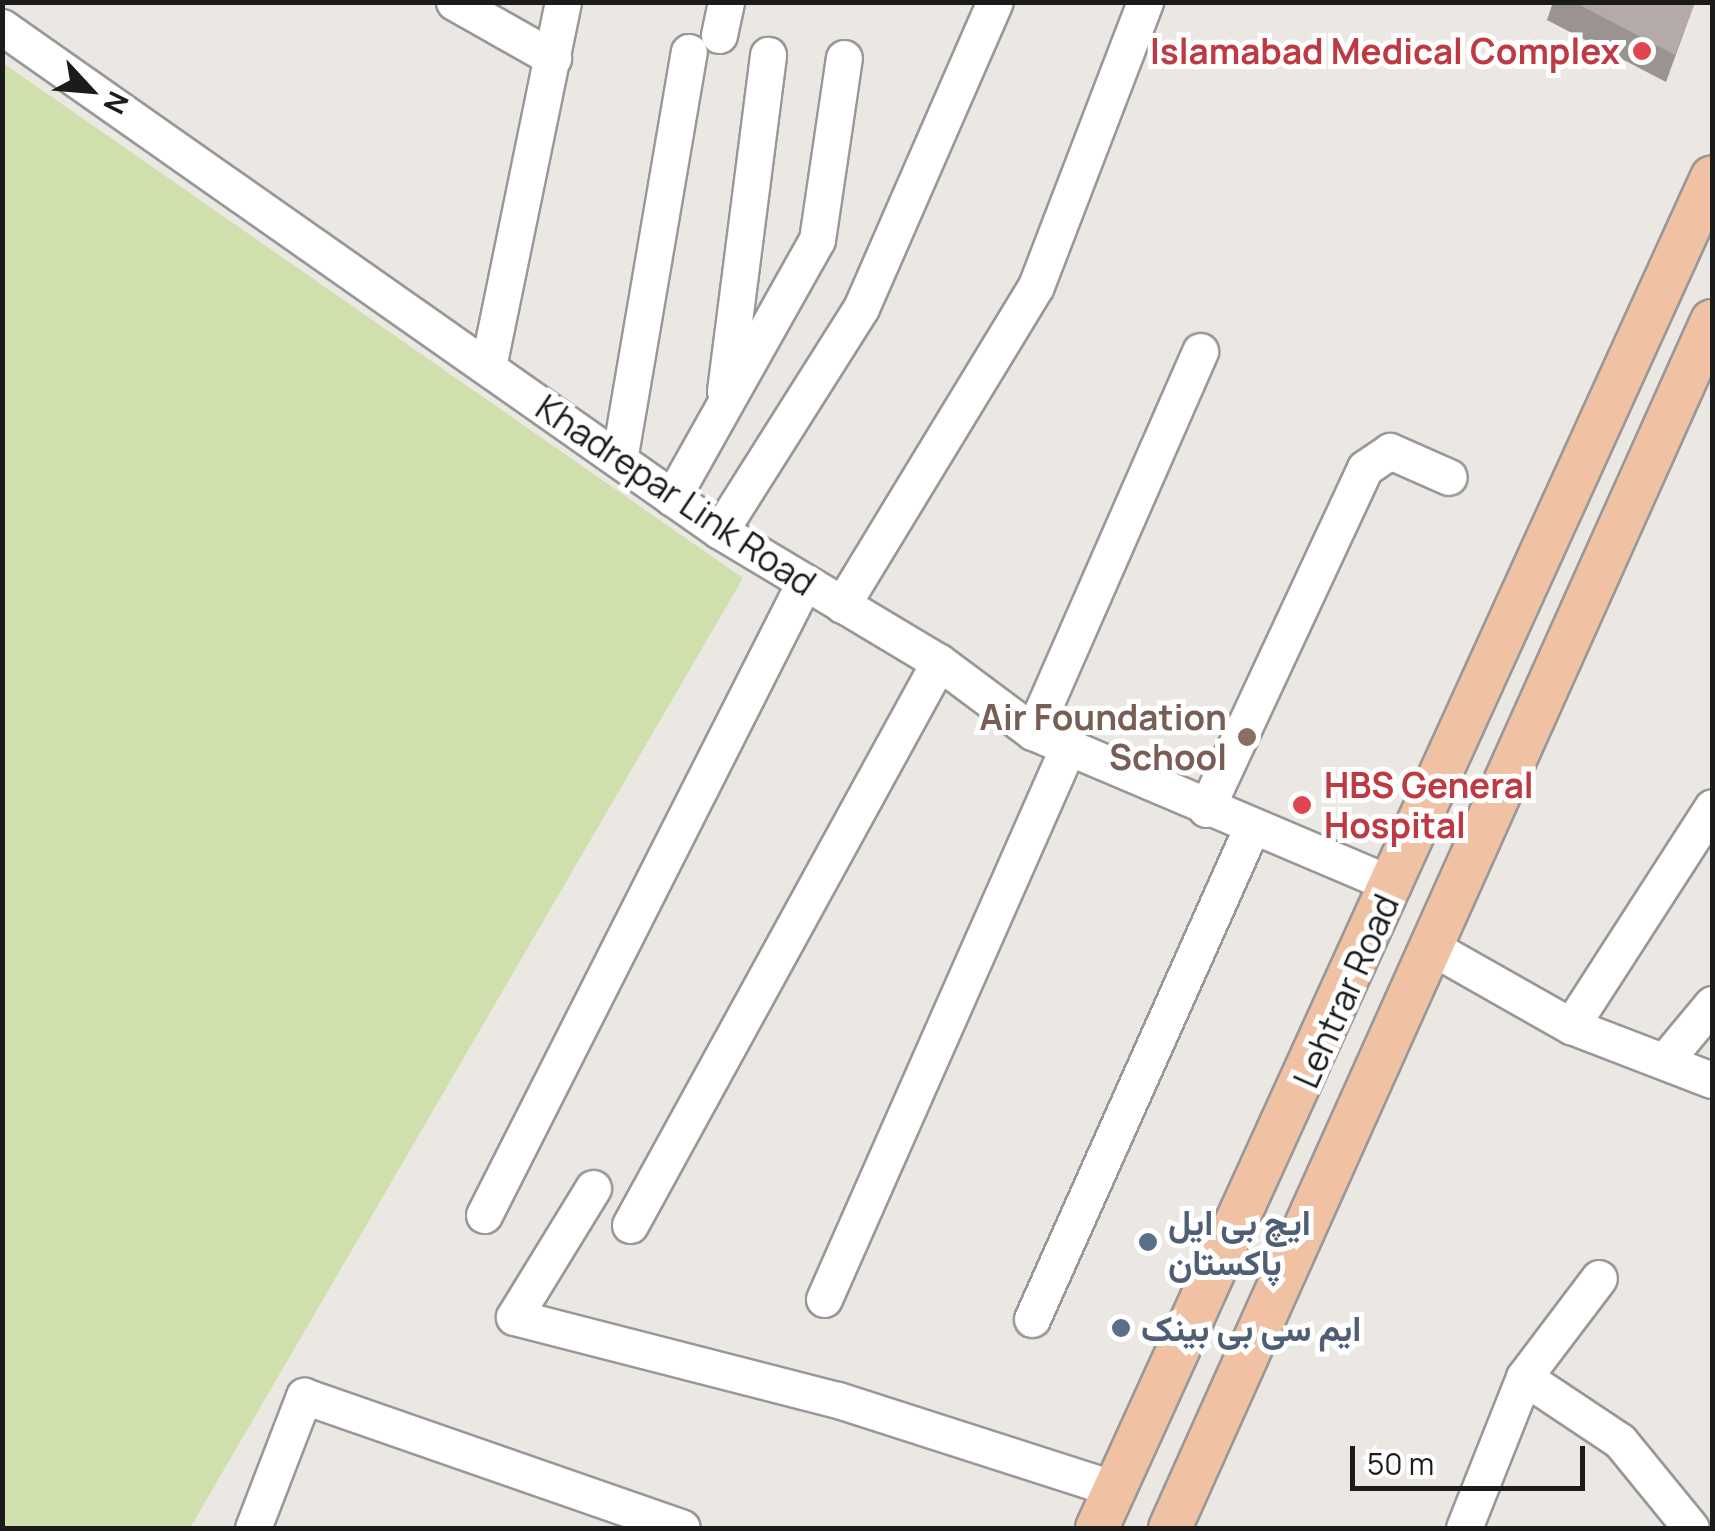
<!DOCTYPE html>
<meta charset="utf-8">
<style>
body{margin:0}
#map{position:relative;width:1715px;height:1531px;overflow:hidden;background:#ebe7e2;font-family:Manrope,Vazirmatn,sans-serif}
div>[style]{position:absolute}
.grass>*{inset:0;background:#cfe0ad}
.roads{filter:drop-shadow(2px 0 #989898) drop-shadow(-2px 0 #989898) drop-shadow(0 2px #989898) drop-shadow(0 -2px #989898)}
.minor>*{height:35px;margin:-17.5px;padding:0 17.5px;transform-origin:17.5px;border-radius:17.5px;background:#fff}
.major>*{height:42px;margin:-21px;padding:0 21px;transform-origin:21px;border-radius:21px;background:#f0c2a3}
.wall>*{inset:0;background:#9b9390}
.building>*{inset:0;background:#b4aba8}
.dots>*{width:28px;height:28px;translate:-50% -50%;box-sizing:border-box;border:5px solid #fff;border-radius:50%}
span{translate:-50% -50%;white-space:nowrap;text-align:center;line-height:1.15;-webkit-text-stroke:10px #fff;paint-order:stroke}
.health-label{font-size:35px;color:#be3a42;font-weight:700}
.right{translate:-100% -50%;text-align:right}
.left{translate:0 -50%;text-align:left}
.street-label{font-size:35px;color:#1b1b1b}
.education-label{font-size:35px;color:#785e54;font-weight:700}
.service-label{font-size:35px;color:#4e5e75;font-weight:700}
.frame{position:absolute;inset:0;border:5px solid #1b1b1b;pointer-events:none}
.north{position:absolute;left:40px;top:40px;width:100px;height:100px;-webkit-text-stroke:8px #fff;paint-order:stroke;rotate:116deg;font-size:28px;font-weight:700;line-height:40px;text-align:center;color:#1b1b1b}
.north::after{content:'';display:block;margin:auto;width:35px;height:45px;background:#1b1b1b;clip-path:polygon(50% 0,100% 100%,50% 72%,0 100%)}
.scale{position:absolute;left:1350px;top:1446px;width:235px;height:45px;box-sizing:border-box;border:5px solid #1b1b1b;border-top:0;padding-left:12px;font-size:30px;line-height:35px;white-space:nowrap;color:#1b1b1b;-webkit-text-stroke:8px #fff;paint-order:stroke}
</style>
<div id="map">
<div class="grass">
<i style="clip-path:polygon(3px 63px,743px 578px,190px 1528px,3px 1528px)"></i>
</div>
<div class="roads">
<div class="minor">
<i style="left:454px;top:2px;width:114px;rotate:29.5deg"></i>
<i style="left:2px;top:27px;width:877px;rotate:35.07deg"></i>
<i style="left:720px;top:531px;width:255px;rotate:30.9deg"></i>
<i style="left:939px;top:662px;width:117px;rotate:36.7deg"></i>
<i style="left:1033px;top:732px;width:391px;rotate:23deg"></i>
<i style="left:719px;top:35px;width:34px;rotate:-78deg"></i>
<i style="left:488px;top:367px;width:373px;rotate:-78.4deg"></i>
<i style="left:725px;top:391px;width:339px;rotate:-82.7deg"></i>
<i style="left:619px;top:460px;width:414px;rotate:-80.3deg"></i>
<i style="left:672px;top:498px;width:296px;rotate:-60.7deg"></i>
<i style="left:817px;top:240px;width:184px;rotate:-81.6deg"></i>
<i style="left:720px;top:531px;width:264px;rotate:-57.7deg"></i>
<i style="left:861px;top:308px;width:334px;rotate:-66.4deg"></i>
<i style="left:842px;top:605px;width:373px;rotate:-58.7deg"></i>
<i style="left:1036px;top:286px;width:304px;rotate:-69deg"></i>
<i style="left:1033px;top:732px;width:416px;rotate:-66.3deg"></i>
<i style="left:1206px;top:809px;width:376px;rotate:-65deg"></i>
<i style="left:1365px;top:468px;width:30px;rotate:-34deg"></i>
<i style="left:1390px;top:451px;width:64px;rotate:23.8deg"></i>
<i style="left:1433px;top:948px;width:159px;rotate:29.5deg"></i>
<i style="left:1571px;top:1026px;width:151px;rotate:21deg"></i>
<i style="left:1571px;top:1026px;width:260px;rotate:-57.2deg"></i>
<i style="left:1668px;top:1057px;width:69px;rotate:-50.3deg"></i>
<i style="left:593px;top:1188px;width:151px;rotate:121.5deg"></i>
<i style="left:514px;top:1317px;width:334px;rotate:14.4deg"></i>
<i style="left:838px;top:1400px;width:291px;rotate:17.8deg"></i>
<i style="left:484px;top:1215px;width:708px;rotate:-63.15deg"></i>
<i style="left:630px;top:1225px;width:642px;rotate:-61.24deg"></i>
<i style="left:824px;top:1299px;width:604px;rotate:-66.15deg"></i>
<i style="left:1032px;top:1319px;width:537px;rotate:-65.92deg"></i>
<i style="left:1524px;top:1377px;width:115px;rotate:33.7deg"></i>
<i style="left:1620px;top:1441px;width:112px;rotate:50.8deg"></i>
<i style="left:253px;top:1528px;width:142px;rotate:-68.9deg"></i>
<i style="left:304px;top:1396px;width:400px;rotate:19.2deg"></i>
<i style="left:1464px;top:1528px;width:162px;rotate:-68.3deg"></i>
<i style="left:1524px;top:1377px;width:124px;rotate:-52.9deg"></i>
</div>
<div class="major">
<i style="left:1097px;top:1528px;width:1484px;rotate:-65.52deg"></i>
<i style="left:1170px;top:1528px;width:1323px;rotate:-65.82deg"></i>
</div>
</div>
<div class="wall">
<i style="clip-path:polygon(1553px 2px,1695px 2px,1666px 82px,1547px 20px)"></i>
</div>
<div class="building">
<i style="clip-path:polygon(1574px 2px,1695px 2px,1675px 55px)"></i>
</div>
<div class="dots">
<i style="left:1642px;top:51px;background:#e0444e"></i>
<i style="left:1247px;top:737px;background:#8d6e63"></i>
<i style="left:1302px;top:805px;background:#e0444e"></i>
<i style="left:1148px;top:1242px;background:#5c6f8a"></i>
<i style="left:1121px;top:1328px;background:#5c6f8a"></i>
</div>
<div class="health-label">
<span class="right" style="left:1620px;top:51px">Islamabad Medical Complex</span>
<span class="left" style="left:1324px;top:805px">HBS General<br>Hospital</span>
</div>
<div class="street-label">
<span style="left:676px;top:495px;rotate:34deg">Khadrepar Link Road</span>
<span style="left:1346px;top:991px;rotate:-66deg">Lehtrar Road</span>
</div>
<div class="education-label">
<span class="right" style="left:1227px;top:737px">Air Foundation<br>School</span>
</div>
<div class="service-label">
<span class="left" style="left:1168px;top:1242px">ایچ بی ایل<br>پاکستان</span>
<span class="left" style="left:1141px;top:1328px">ایم سی بی بینک</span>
</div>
<div class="frame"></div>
<div class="north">N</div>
<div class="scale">50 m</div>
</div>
